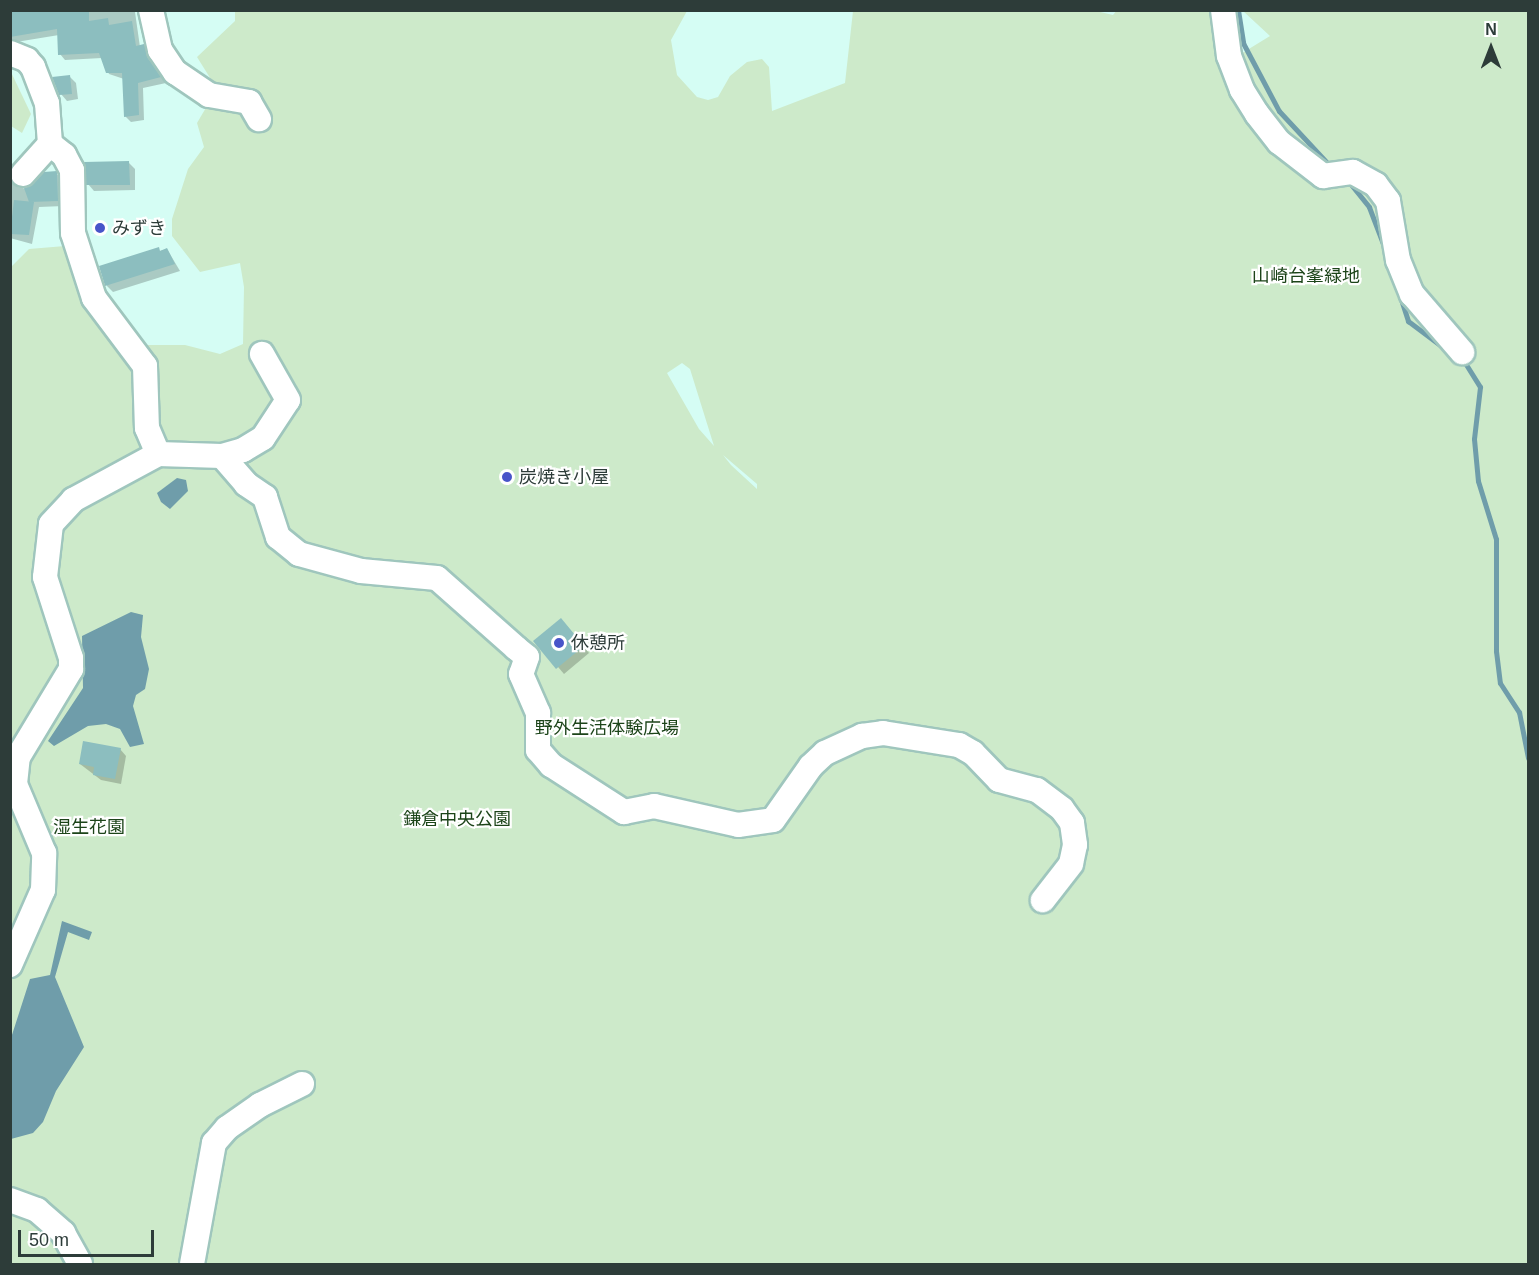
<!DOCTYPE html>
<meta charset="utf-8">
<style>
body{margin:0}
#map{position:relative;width:1539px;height:1275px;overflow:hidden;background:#d5fdf4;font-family:Arial,"Noto Sans JP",sans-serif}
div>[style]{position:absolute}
.green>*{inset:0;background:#cdeaca}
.water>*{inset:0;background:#6f9daa}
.shadow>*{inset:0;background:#0003}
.stream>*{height:5px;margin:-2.5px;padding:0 2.5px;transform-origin:2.5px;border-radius:2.5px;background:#6f9daa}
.building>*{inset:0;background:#8cbebf}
.roads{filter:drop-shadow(2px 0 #9fc6bd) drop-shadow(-2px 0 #9fc6bd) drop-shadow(0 2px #9fc6bd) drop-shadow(0 -2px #9fc6bd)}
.minor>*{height:24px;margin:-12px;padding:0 12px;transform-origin:12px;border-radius:12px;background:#fff}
.dots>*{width:16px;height:16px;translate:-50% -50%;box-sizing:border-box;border:3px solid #fff;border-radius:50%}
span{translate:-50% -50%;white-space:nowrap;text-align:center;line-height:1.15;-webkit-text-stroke:4.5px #fff;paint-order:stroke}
.poi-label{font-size:18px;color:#2d3c39}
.left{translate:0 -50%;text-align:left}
.park-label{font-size:18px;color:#1c4419}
.frame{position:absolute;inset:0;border:12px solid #2d3c39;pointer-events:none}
.north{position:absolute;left:1461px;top:18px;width:60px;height:60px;-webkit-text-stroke:4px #fff;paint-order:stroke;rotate:0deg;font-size:16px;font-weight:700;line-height:24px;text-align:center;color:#2d3c39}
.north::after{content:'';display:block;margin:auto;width:21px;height:27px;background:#2d3c39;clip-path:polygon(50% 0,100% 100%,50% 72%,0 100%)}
.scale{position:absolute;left:18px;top:1230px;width:136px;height:27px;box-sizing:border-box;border:3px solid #2d3c39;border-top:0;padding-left:8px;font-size:18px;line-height:21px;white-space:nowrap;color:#2d3c39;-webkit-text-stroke:4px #fff;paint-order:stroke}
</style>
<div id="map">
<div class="green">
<i style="clip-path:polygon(evenodd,1092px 10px,1113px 15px,1117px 10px,1212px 11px,1226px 63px,1270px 36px,1243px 11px,1528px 11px,1528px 1264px,11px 1264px,11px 267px,29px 249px,65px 246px,141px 345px,185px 345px,220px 354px,243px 344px,244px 287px,240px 263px,200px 272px,172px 236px,172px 219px,188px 169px,204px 147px,197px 123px,217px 89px,197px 57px,235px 21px,235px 11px,687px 11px,671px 40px,677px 75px,697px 97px,708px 100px,718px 97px,730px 76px,747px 62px,762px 59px,769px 67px,772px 111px,845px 83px,853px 11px,1092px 10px,682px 363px,690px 369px,714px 446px,699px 429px,667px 373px,682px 363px,1092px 10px,723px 455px,757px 484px,757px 489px,731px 465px,723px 455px)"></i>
<i style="clip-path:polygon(10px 70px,31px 114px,22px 133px,11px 126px)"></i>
</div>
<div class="water">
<i style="clip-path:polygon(177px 478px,186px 480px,188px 491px,170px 509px,161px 502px,157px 493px)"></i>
<i style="clip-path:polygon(131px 612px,143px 615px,141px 637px,149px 669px,145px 689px,136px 695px,133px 706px,144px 744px,130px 747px,120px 729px,106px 724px,88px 726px,54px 746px,48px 741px,83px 688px,82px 636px)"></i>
<i style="clip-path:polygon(62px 921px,92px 932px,89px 940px,68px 932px,55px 977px,84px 1047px,56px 1091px,43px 1122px,33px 1133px,11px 1139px,11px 1038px,30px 979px,50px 975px)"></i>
</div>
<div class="shadow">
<i style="clip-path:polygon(23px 10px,138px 10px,135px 12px,140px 47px,149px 52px,166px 83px,143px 88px,144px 120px,131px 122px,125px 116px,124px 79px,109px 74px,102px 58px,65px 60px,60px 54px,59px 35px,10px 43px,10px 12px)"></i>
<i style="clip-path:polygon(70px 77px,76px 83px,78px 99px,67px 101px,61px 94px)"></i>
<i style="clip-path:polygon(129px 163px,135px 169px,135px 190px,94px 191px,88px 184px)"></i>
<i style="clip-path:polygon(10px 169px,17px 175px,18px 187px,27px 189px,56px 173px,62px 179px,64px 206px,39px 207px,32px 244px,10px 238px)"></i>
<i style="clip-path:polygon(167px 249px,180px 271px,113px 292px,107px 286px,101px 267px)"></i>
<i style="clip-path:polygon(567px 626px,589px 653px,564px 674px,536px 641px)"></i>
<i style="clip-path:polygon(120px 749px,126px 756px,121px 784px,101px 780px,80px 764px)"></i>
</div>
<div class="stream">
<i style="left:1238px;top:10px;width:33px;rotate:81deg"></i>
<i style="left:1243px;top:43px;width:77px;rotate:62.1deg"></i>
<i style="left:1279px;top:111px;width:78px;rotate:47.1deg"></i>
<i style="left:1349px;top:182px;width:32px;rotate:51deg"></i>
<i style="left:1369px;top:207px;width:45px;rotate:69.1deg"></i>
<i style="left:1398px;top:290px;width:33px;rotate:72deg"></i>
<i style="left:1408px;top:321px;width:50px;rotate:36.9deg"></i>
<i style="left:1462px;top:358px;width:34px;rotate:58deg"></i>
<i style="left:1480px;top:387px;width:52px;rotate:96.6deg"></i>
<i style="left:1474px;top:439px;width:42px;rotate:84.6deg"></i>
<i style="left:1478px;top:481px;width:61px;rotate:72.8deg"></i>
<i style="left:1496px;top:539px;width:112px;rotate:90deg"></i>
<i style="left:1496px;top:651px;width:32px;rotate:83deg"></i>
<i style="left:1500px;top:683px;width:35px;rotate:57deg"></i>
<i style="left:1519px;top:712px;width:47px;rotate:78.9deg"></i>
</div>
<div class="building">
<i style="clip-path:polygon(10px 10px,89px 10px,89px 21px,108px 18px,109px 25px,132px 21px,136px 46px,144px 44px,161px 77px,138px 83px,139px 115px,124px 117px,122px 73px,106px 73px,99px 53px,58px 55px,57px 29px,10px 37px)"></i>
<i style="clip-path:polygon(70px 75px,72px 94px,59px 95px,52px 77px)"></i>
<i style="clip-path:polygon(129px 161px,130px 185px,86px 185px,84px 162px)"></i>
<i style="clip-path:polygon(57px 171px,58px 201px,29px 202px,24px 188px,44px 172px)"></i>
<i style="clip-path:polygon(14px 200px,34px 202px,29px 235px,10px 234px)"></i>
<i style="clip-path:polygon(159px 247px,160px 251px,167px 248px,175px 264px,105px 286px,99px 266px)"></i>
<i style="clip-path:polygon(561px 618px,584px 646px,556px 669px,533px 641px)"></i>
<i style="clip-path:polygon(83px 741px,121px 748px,115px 779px,93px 775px,94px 767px,79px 764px)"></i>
</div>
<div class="roads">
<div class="minor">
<i style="left:151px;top:10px;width:41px;rotate:77.3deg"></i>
<i style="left:160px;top:50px;width:27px;rotate:56deg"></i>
<i style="left:175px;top:72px;width:41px;rotate:34.1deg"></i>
<i style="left:209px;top:95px;width:41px;rotate:9.9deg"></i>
<i style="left:249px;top:102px;width:20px;rotate:60deg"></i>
<i style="left:1223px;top:10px;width:46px;rotate:82.6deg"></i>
<i style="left:1229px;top:56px;width:36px;rotate:69deg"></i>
<i style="left:1242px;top:90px;width:28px;rotate:58deg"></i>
<i style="left:1257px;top:114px;width:36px;rotate:52deg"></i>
<i style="left:1279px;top:142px;width:56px;rotate:37.7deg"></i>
<i style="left:1323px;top:176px;width:30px;rotate:-8deg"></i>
<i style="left:1353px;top:172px;width:26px;rotate:29deg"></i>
<i style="left:1376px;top:185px;width:20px;rotate:53deg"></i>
<i style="left:1388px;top:201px;width:60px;rotate:80.4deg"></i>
<i style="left:1398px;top:260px;width:37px;rotate:68deg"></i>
<i style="left:1412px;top:294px;width:77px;rotate:49.2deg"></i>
<i style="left:10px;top:53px;width:18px;rotate:22deg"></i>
<i style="left:27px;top:60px;width:9px;rotate:49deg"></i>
<i style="left:33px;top:67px;width:39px;rotate:69deg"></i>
<i style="left:47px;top:103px;width:41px;rotate:85.8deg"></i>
<i style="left:50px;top:144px;width:18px;rotate:38deg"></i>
<i style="left:64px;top:155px;width:17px;rotate:62deg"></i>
<i style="left:72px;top:170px;width:63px;rotate:89.1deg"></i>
<i style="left:73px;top:233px;width:68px;rotate:72.1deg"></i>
<i style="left:94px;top:298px;width:85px;rotate:53.1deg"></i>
<i style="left:145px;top:366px;width:62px;rotate:88.2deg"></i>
<i style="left:147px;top:428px;width:28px;rotate:67deg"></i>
<i style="left:23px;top:174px;width:40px;rotate:-48deg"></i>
<i style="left:222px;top:456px;width:37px;rotate:49deg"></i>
<i style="left:246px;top:484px;width:23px;rotate:34deg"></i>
<i style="left:265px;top:497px;width:42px;rotate:72deg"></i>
<i style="left:278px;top:537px;width:27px;rotate:39deg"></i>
<i style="left:299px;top:554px;width:64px;rotate:15.3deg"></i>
<i style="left:361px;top:571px;width:76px;rotate:5.3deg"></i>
<i style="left:437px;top:578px;width:106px;rotate:41.5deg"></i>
<i style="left:516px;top:648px;width:14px;rotate:39deg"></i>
<i style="left:527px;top:657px;width:18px;rotate:109deg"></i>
<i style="left:521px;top:674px;width:43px;rotate:66.4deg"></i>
<i style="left:538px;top:713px;width:37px;rotate:90deg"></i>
<i style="left:538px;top:750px;width:20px;rotate:49deg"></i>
<i style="left:551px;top:765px;width:87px;rotate:32.8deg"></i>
<i style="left:624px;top:812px;width:31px;rotate:-11deg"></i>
<i style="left:654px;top:806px;width:86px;rotate:12.7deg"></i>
<i style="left:738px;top:825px;width:35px;rotate:-8deg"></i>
<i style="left:773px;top:820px;width:66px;rotate:-54.9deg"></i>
<i style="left:811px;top:766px;width:19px;rotate:-43deg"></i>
<i style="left:825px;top:753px;width:41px;rotate:-24.7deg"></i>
<i style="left:862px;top:736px;width:21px;rotate:-8deg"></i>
<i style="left:883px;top:733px;width:77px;rotate:9deg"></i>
<i style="left:959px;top:745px;width:16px;rotate:30deg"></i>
<i style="left:973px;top:753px;width:37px;rotate:46deg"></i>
<i style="left:999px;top:780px;width:39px;rotate:15deg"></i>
<i style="left:1037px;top:790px;width:31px;rotate:37deg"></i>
<i style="left:1062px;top:809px;width:17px;rotate:54deg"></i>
<i style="left:1072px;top:823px;width:22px;rotate:82deg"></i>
<i style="left:1075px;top:845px;width:19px;rotate:102deg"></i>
<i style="left:1071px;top:864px;width:46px;rotate:127.9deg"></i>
<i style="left:10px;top:965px;width:82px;rotate:-66.3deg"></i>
<i style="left:43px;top:890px;width:37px;rotate:-88deg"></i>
<i style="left:44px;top:853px;width:75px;rotate:-112.8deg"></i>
<i style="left:15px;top:784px;width:27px;rotate:-84deg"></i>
<i style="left:18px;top:757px;width:103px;rotate:-58.9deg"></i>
<i style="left:71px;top:669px;width:11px;rotate:-90deg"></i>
<i style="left:71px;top:658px;width:85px;rotate:-107.8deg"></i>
<i style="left:45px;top:577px;width:53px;rotate:-83.5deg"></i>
<i style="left:51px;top:524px;width:33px;rotate:-47deg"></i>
<i style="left:73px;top:500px;width:97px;rotate:-28.4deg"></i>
<i style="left:158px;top:454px;width:64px;rotate:1.8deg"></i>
<i style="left:222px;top:456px;width:22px;rotate:-16deg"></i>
<i style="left:243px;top:450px;width:23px;rotate:-31deg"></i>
<i style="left:263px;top:438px;width:45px;rotate:-56.7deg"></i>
<i style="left:288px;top:400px;width:53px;rotate:-119.5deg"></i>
<i style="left:10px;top:1200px;width:29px;rotate:20deg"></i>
<i style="left:37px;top:1210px;width:35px;rotate:41deg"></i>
<i style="left:63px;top:1233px;width:35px;rotate:61deg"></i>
<i style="left:192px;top:1264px;width:123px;rotate:-79.7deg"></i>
<i style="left:214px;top:1143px;width:20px;rotate:-49deg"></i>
<i style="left:227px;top:1128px;width:40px;rotate:-34.9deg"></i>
<i style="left:260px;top:1105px;width:47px;rotate:-26.6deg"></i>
</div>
</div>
<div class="dots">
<i style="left:100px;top:228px;background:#4854c9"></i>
<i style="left:507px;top:477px;background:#4854c9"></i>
<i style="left:559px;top:643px;background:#4854c9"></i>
</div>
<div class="poi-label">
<span class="left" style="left:112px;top:228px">みずき</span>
<span class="left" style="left:519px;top:477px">炭焼き小屋</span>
<span class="left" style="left:571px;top:643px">休憩所</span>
</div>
<div class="park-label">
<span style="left:1306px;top:276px">山崎台峯緑地</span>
<span style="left:607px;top:728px">野外生活体験広場</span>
<span style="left:457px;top:819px">鎌倉中央公園</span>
<span style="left:89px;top:827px">湿生花園</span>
</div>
<div class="frame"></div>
<div class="north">N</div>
<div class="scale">50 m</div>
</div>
